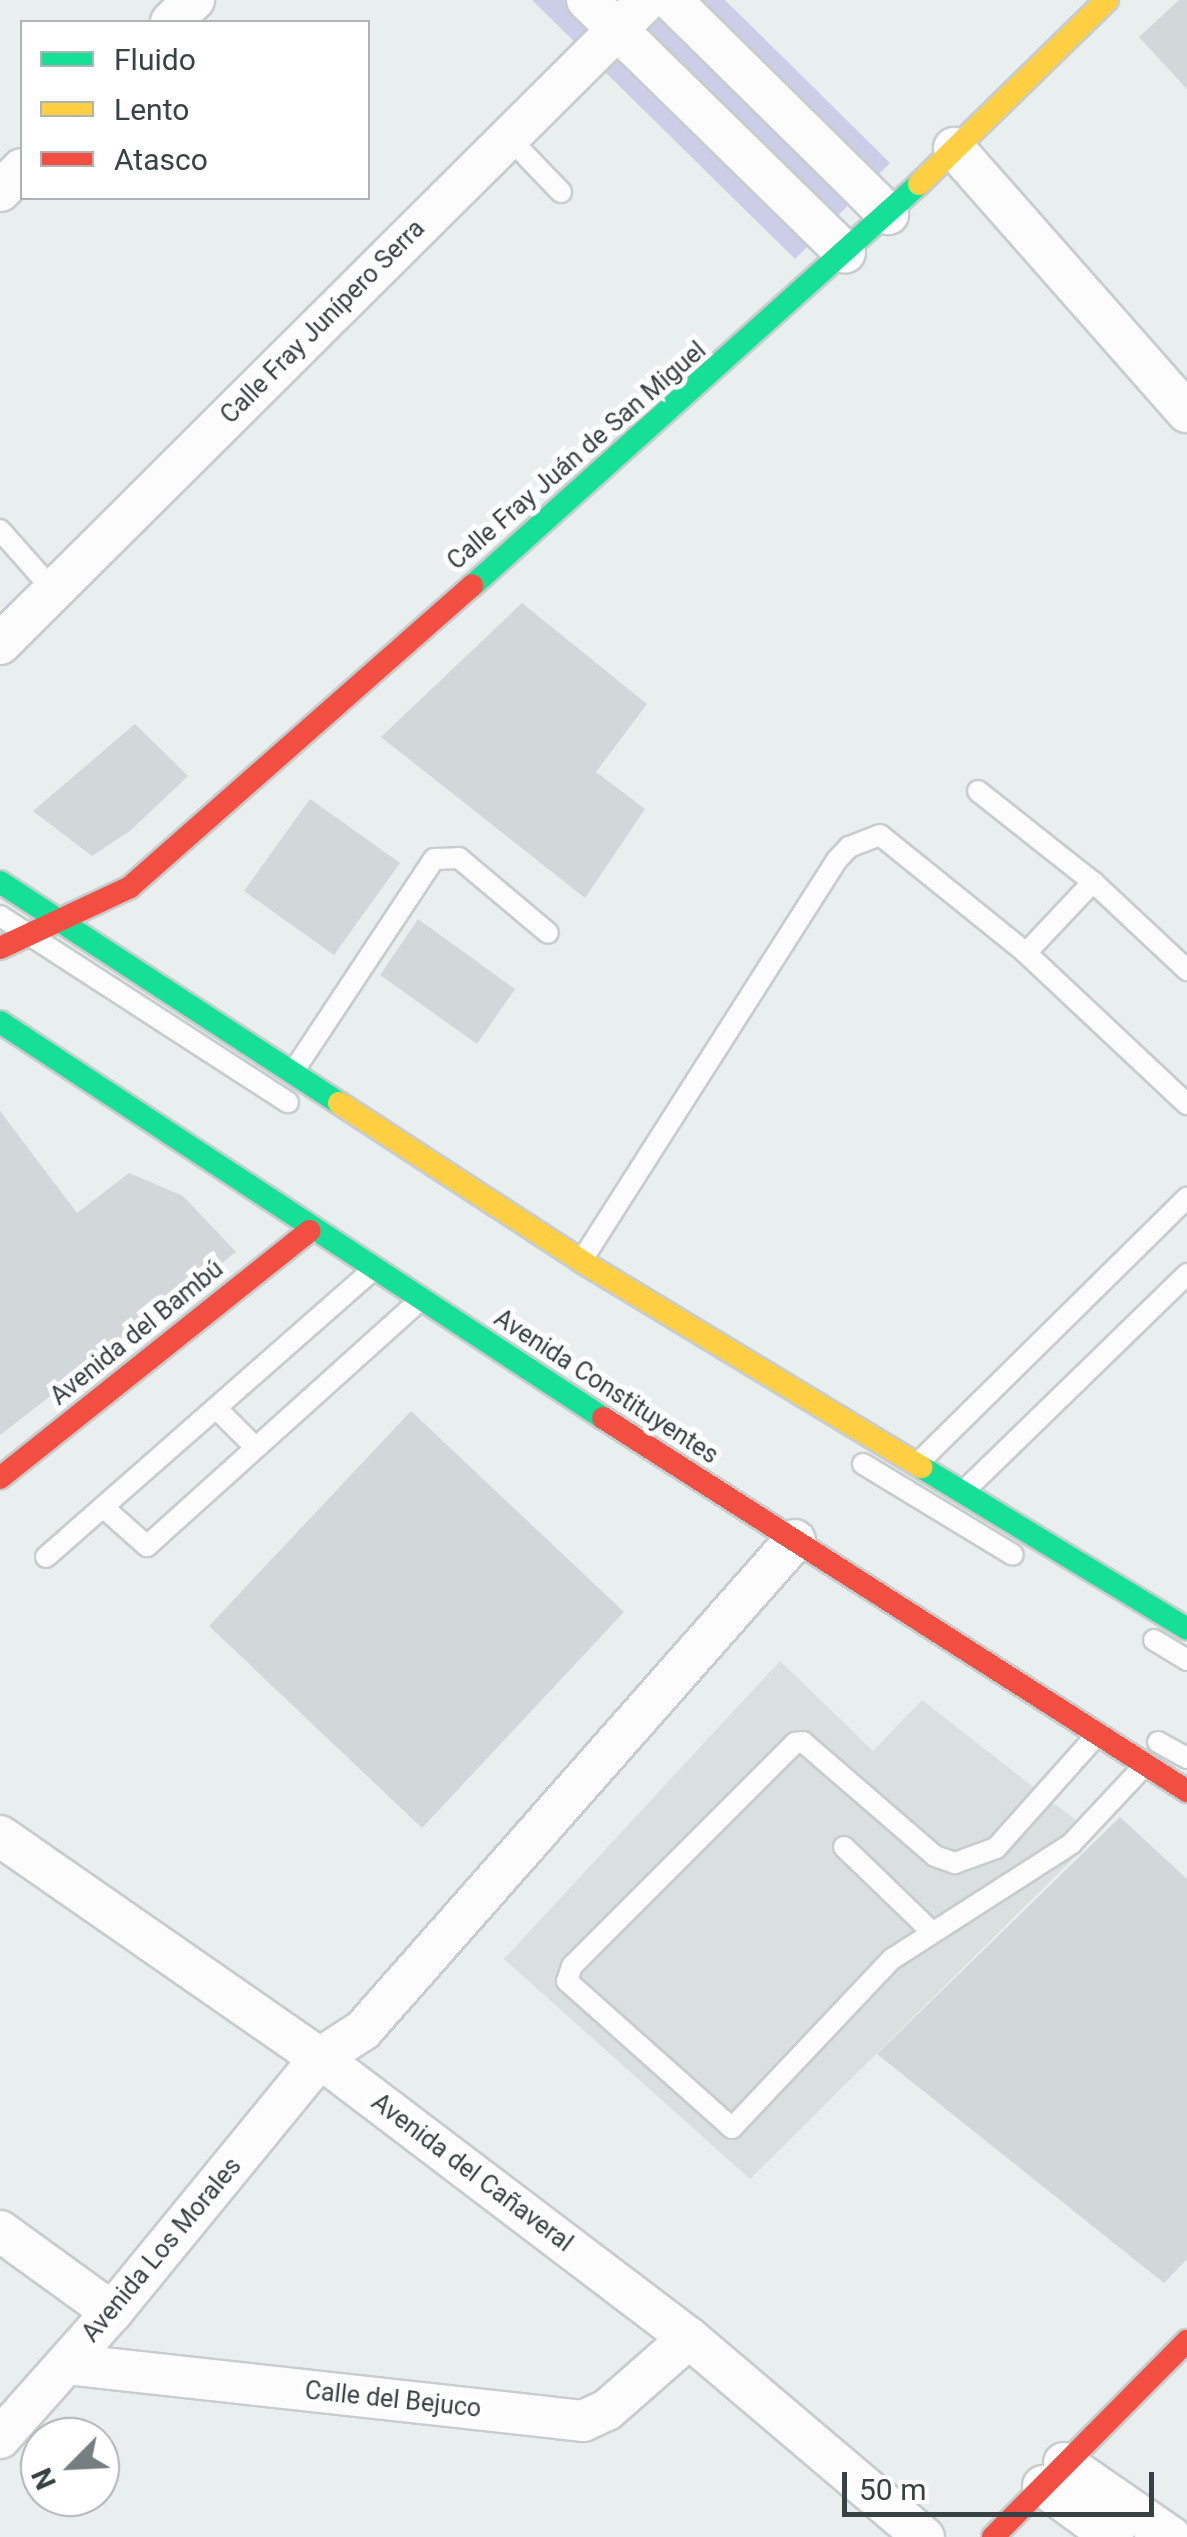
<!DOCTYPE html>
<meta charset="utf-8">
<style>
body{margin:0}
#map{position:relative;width:1187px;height:2537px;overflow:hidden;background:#e9eeef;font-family:Roboto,sans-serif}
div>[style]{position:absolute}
.green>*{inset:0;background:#cccee8}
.parking>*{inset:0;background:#dadfe0}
.building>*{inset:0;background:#d2d7d9}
.roads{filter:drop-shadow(2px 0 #c7cccd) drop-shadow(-2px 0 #c7cccd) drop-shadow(0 2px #c7cccd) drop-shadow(0 -2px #c7cccd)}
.lane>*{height:20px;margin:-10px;padding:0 10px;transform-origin:10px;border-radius:10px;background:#fcfcfd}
.street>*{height:40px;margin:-20px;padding:0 20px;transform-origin:20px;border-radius:20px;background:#fcfcfd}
.fast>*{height:22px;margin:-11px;padding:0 11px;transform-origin:11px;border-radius:11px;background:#16e098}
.slow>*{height:22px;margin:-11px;padding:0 11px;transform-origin:11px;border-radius:11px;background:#ffcf43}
.jam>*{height:22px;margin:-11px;padding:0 11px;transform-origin:11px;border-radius:11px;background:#f24e42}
span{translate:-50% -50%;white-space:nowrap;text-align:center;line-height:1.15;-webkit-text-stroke:10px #fff;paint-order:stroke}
.street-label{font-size:25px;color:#374244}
.legend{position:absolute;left:20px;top:20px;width:350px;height:180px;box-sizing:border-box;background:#fff;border:2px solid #afb3b4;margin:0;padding:12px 18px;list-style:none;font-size:30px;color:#374244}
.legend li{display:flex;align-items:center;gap:20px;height:50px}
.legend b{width:50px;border:2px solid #afb3b4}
.north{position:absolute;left:20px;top:2417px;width:100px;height:100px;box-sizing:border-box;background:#fff;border:2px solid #afb3b4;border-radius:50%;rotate:246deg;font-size:28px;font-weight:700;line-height:40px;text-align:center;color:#374244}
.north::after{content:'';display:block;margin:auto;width:35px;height:45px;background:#757e80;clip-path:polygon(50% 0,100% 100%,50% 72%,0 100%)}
.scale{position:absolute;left:842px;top:2472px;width:312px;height:45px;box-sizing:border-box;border:5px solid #374244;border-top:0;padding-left:12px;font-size:30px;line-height:35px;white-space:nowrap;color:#374244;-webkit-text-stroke:8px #fff;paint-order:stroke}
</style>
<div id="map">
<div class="green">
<i style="clip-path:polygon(532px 0,725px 0,890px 163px,795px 259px)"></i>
</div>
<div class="parking">
<i style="clip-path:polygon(780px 1661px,873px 1751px,922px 1700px,1096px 1836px,750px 2179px,504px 1959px)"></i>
</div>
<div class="building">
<i style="clip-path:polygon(1179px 0,1187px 0,1187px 89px,1139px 37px)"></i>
<i style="clip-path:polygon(522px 603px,647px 704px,596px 772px,645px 809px,585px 898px,381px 737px)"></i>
<i style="clip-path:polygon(135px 724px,188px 776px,131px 830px,92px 856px,33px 811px)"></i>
<i style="clip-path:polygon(310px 799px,400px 863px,334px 955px,244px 891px)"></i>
<i style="clip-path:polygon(418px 919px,515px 989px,477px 1044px,380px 975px)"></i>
<i style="clip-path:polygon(0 1111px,77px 1213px,129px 1173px,183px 1196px,236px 1252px,0 1435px)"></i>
<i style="clip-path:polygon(411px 1411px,624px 1612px,422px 1828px,209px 1626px)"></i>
<i style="clip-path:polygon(1120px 1817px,1187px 1879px,1187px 2259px,1164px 2283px,877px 2054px)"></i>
</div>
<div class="roads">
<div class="lane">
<i style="left:509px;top:138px;width:75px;rotate:46.1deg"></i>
<i style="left:0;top:530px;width:81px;rotate:48.5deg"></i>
<i style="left:978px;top:791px;width:147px;rotate:38.4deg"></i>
<i style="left:1093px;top:882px;width:129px;rotate:43.1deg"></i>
<i style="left:0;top:916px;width:343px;rotate:32.9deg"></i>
<i style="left:1026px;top:953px;width:98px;rotate:-46.7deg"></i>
<i style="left:293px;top:1072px;width:255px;rotate:-56.5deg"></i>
<i style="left:434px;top:859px;width:25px;rotate:-2deg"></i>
<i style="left:459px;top:858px;width:116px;rotate:40.1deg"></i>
<i style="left:582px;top:1260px;width:473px;rotate:-57.5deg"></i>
<i style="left:836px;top:861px;width:19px;rotate:-47deg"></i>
<i style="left:849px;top:847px;width:33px;rotate:-21deg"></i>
<i style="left:880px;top:835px;width:188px;rotate:38.9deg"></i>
<i style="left:1026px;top:953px;width:221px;rotate:43.2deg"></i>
<i style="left:217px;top:1409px;width:54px;rotate:45deg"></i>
<i style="left:918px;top:1463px;width:378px;rotate:-44.6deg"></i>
<i style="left:863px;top:1464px;width:175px;rotate:31.2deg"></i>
<i style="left:963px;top:1492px;width:313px;rotate:-44.2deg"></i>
<i style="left:103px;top:1507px;width:59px;rotate:41.6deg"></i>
<i style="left:147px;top:1546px;width:365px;rotate:-42deg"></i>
<i style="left:46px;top:1557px;width:433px;rotate:-41.3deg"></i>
<i style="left:1154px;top:1640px;width:39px;rotate:31deg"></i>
<i style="left:1095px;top:1737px;width:149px;rotate:131.7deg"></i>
<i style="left:996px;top:1848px;width:44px;rotate:159.9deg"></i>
<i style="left:955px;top:1863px;width:21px;rotate:-161deg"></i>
<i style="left:935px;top:1856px;width:174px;rotate:-139.2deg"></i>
<i style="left:803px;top:1742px;width:8px;rotate:173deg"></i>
<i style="left:795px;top:1743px;width:315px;rotate:135deg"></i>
<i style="left:572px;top:1966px;width:16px;rotate:108deg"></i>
<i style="left:567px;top:1981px;width:221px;rotate:41.7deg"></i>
<i style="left:732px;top:2128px;width:233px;rotate:-46.6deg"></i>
<i style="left:892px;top:1959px;width:213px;rotate:-32.7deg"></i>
<i style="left:1071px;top:1844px;width:105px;rotate:-46.9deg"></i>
<i style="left:1158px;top:1742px;width:33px;rotate:29deg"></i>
<i style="left:844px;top:1847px;width:120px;rotate:44deg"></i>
</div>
<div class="street">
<i style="left:587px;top:0;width:361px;rotate:44.4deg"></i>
<i style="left:671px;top:0;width:305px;rotate:44.6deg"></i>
<i style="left:171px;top:22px;width:32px;rotate:-44deg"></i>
<i style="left:954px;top:148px;width:352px;rotate:48.6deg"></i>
<i style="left:0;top:191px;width:31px;rotate:-45deg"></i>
<i style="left:0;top:644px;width:913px;rotate:-44.87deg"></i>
<i style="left:0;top:1836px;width:389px;rotate:34.8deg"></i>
<i style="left:320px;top:2058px;width:463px;rotate:37.2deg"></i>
<i style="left:689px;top:2338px;width:308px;rotate:40.3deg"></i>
<i style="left:0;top:2231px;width:138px;rotate:35.9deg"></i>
<i style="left:67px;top:2364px;width:519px;rotate:6.3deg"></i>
<i style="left:583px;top:2421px;width:26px;rotate:-25deg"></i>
<i style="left:607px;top:2410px;width:109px;rotate:-41.3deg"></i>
<i style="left:0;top:2438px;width:169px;rotate:-48.4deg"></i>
<i style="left:112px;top:2312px;width:328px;rotate:-50.7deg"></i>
<i style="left:320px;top:2058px;width:51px;rotate:-33.1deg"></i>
<i style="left:363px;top:2030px;width:653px;rotate:-48.6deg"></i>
<i style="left:1064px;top:2463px;width:130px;rotate:34.7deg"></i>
<i style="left:1043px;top:2486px;width:87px;rotate:36.1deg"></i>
</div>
<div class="fast">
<i style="left:472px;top:586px;width:601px;rotate:-41.97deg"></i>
<i style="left:0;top:882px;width:405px;rotate:33.1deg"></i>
<i style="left:0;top:1022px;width:721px;rotate:33.29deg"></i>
<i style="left:921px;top:1467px;width:311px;rotate:31.3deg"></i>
</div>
<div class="slow">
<i style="left:919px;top:184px;width:263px;rotate:-44.4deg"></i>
<i style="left:339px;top:1103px;width:289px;rotate:33.1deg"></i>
<i style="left:581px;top:1261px;width:398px;rotate:31.2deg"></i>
</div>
<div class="jam">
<i style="left:0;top:948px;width:144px;rotate:-25.1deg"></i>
<i style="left:130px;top:887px;width:456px;rotate:-41.4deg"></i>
<i style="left:603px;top:1418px;width:693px;rotate:32.57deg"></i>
<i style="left:0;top:1478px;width:396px;rotate:-38.6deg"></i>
<i style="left:993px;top:2537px;width:276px;rotate:-45.3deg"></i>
</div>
</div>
<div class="street-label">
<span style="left:323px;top:322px;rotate:-45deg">Calle Fray Junípero Serra</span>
<span style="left:577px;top:456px;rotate:-41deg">Calle Fray Juán de San Miguel</span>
<span style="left:137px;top:1333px;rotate:-39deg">Avenida del Bambú</span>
<span style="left:606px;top:1387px;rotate:33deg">Avenida Constituyentes</span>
<span style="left:472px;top:2173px;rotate:37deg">Avenida del Cañaveral</span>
<span style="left:162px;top:2250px;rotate:-50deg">Avenida Los Morales</span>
<span style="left:393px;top:2400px;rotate:6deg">Calle del Bejuco</span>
</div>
<ul class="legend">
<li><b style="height:12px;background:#16e098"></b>Fluido</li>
<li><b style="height:12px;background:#ffcf43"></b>Lento</li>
<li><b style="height:12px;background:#f24e42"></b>Atasco</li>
</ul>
<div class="north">N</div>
<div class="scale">50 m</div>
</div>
